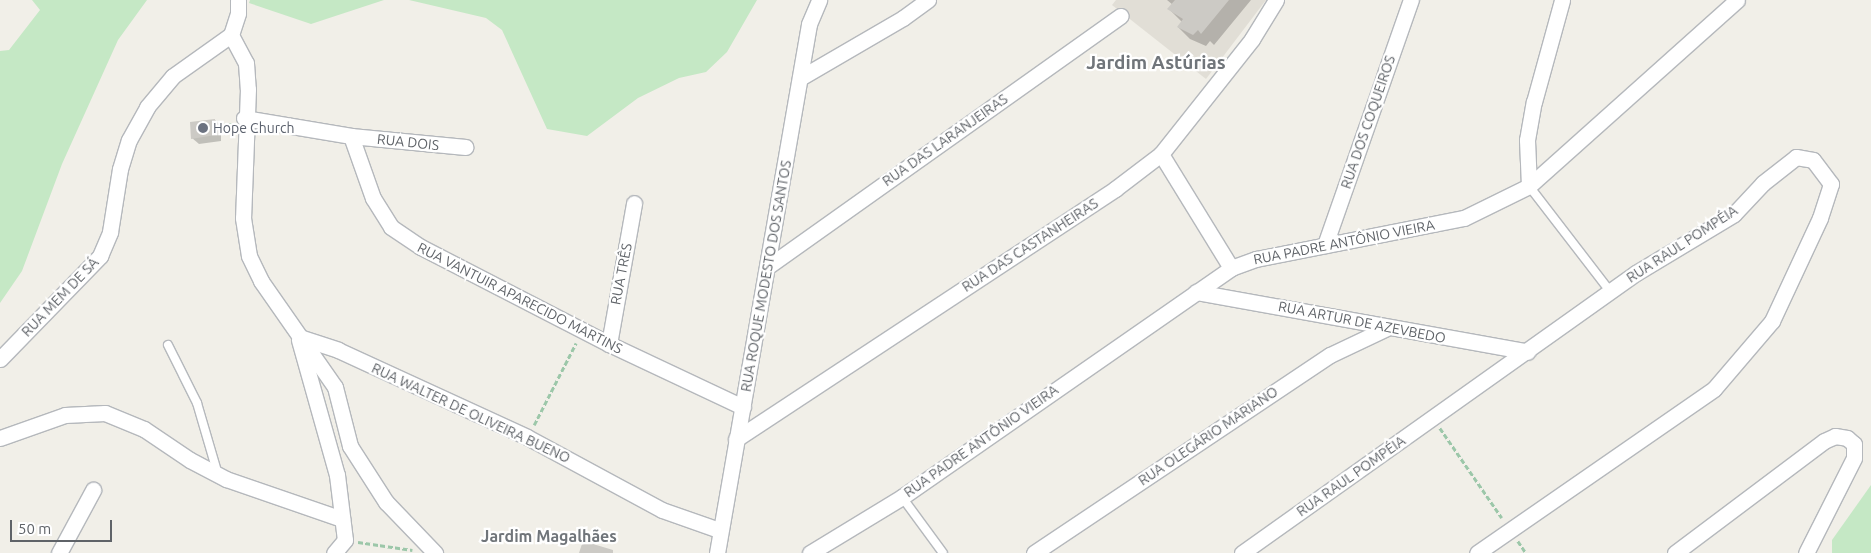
<!DOCTYPE html>
<meta charset="utf-8">
<style>
body{margin:0}
#map{position:relative;width:1871px;height:553px;overflow:hidden;background:#f1efe8;font-family:Ubuntu,sans-serif}
div>[style]{position:absolute}
.education>*{inset:0;background:#e1ded6}
.green>*{inset:0;background:#c5e8c5}
.shadow>*{inset:0;background:#0003}
.building>*{inset:0;background:#cccac5}
.path>*{height:2.5px;margin-top:-1.25px;transform-origin:0;background:repeating-linear-gradient(90deg,#9cc7a9 0 5px,transparent 0 7.5px)}
.roads{filter:drop-shadow(1px 0 #b5b8bc) drop-shadow(-1px 0 #b5b8bc) drop-shadow(0 1px #b5b8bc) drop-shadow(0 -1px #b5b8bc)}
.service>*{height:8px;margin:-4px;padding:0 4px;transform-origin:4px;border-radius:4px;background:#fff}
.minor>*{height:15px;margin:-7.5px;padding:0 7.5px;transform-origin:7.5px;border-radius:7.5px;background:#fff}
.dots>*{width:14px;height:14px;translate:-50% -50%;box-sizing:border-box;border:2px solid #fff;border-radius:50%}
span{translate:-50% -50%;white-space:nowrap;text-align:center;line-height:1.15;-webkit-text-stroke:4.5px #fff;paint-order:stroke}
.street-label{font-size:14px;color:#5f6368}
.worship-label{font-size:14px;color:#5b616d}
.left{translate:0 -50%;text-align:left}
.quarter-label{font-size:16px;color:#70757a;font-weight:700}
.district-label{font-size:19px;color:#70757a;font-weight:700}
.scale{position:absolute;left:10px;top:520px;width:102px;height:22px;box-sizing:border-box;border:2px solid #5f6368;border-top:0;padding-left:6px;font-size:15px;line-height:18px;white-space:nowrap;color:#5f6368;-webkit-text-stroke:4px #fff;paint-order:stroke}
</style>
<div id="map">
<div class="education">
<i style="clip-path:polygon(1116px 0,1266px 0,1206px 79px,1112px 5px)"></i>
</div>
<div class="green">
<i style="clip-path:polygon(32px 0,147px 0,118px 40px,62px 164px,22px 271px,0 303px,0 51px,9px 50px,40px 10px)"></i>
<i style="clip-path:polygon(250px 0,384px 0,311px 24px,249px 3px)"></i>
<i style="clip-path:polygon(409px 0,757px 0,727px 52px,706px 72px,679px 78px,638px 98px,587px 136px,547px 129px,502px 30px,486px 18px)"></i>
<i style="clip-path:polygon(1871px 485px,1871px 553px,1832px 553px,1832px 540px)"></i>
</div>
<div class="shadow">
<i style="clip-path:polygon(1167px 0,1251px 0,1214px 45px,1210px 41px,1206px 46px,1190px 39px,1178px 27px,1182px 22px,1169px 9px,1173px 5px)"></i>
<i style="clip-path:polygon(215px 120px,221px 126px,221px 141px,199px 144px,192px 138px)"></i>
</div>
<div class="building">
<i style="clip-path:polygon(1175px 0,1229px 0,1201px 34px,1198px 30px,1193px 35px,1177px 27px,1183px 19px,1167px 9px)"></i>
<i style="clip-path:polygon(215px 119px,215px 135px,191px 139px,190px 122px)"></i>
<i style="clip-path:polygon(583px 541px,613px 550px,613px 553px,579px 553px)"></i>
</div>
<div class="path">
<i style="left:220px;top:125px;width:13px;rotate:-4deg"></i>
<i style="left:534px;top:425px;width:92px;rotate:-62.9deg"></i>
<i style="left:1440px;top:428px;width:109px;rotate:55.4deg"></i>
<i style="left:1518px;top:541px;width:14px;rotate:56deg"></i>
<i style="left:358px;top:542px;width:55px;rotate:8.4deg"></i>
</div>
<div class="roads">
<div class="service">
<i style="left:1529px;top:186px;width:133px;rotate:52.4deg"></i>
<i style="left:168px;top:345px;width:65px;rotate:63.4deg"></i>
<i style="left:197px;top:403px;width:75px;rotate:73.7deg"></i>
<i style="left:902px;top:497px;width:69px;rotate:53.8deg"></i>
</div>
<div class="minor">
<i style="left:231px;top:35px;width:32px;rotate:62deg"></i>
<i style="left:246px;top:63px;width:26px;rotate:86deg"></i>
<i style="left:248px;top:89px;width:129px;rotate:92.2deg"></i>
<i style="left:243px;top:218px;width:38px;rotate:81deg"></i>
<i style="left:249px;top:256px;width:28px;rotate:64deg"></i>
<i style="left:261px;top:281px;width:129px;rotate:55.1deg"></i>
<i style="left:335px;top:387px;width:61px;rotate:75.7deg"></i>
<i style="left:350px;top:446px;width:67px;rotate:57.3deg"></i>
<i style="left:386px;top:502px;width:71px;rotate:46.1deg"></i>
<i style="left:231px;top:35px;width:23px;rotate:-72deg"></i>
<i style="left:238px;top:13px;width:13px;rotate:-90deg"></i>
<i style="left:800px;top:78px;width:119px;rotate:-30.2deg"></i>
<i style="left:903px;top:18px;width:31px;rotate:-36deg"></i>
<i style="left:244px;top:118px;width:109px;rotate:9.5deg"></i>
<i style="left:351px;top:136px;width:115px;rotate:5.5deg"></i>
<i style="left:351px;top:136px;width:66px;rotate:70.5deg"></i>
<i style="left:373px;top:198px;width:34px;rotate:58deg"></i>
<i style="left:391px;top:227px;width:36px;rotate:34deg"></i>
<i style="left:421px;top:247px;width:212px;rotate:27.3deg"></i>
<i style="left:609px;top:344px;width:148px;rotate:25.2deg"></i>
<i style="left:1161px;top:154px;width:134px;rotate:58.4deg"></i>
<i style="left:1529px;top:186px;width:46px;rotate:-92.5deg"></i>
<i style="left:1527px;top:140px;width:39px;rotate:-80deg"></i>
<i style="left:1534px;top:102px;width:106px;rotate:-74.6deg"></i>
<i style="left:1325px;top:245px;width:260px;rotate:-70.7deg"></i>
<i style="left:770px;top:265px;width:430px;rotate:-35.4deg"></i>
<i style="left:1196px;top:292px;width:337px;rotate:10.2deg"></i>
<i style="left:302px;top:338px;width:38px;rotate:18deg"></i>
<i style="left:338px;top:350px;width:208px;rotate:24.7deg"></i>
<i style="left:527px;top:437px;width:153px;rotate:28.4deg"></i>
<i style="left:662px;top:510px;width:60px;rotate:19.3deg"></i>
<i style="left:299px;top:340px;width:140px;rotate:74.3deg"></i>
<i style="left:337px;top:475px;width:65px;rotate:83deg"></i>
<i style="left:345px;top:540px;width:17px;rotate:130deg"></i>
<i style="left:609px;top:344px;width:143px;rotate:-79.9deg"></i>
<i style="left:0;top:359px;width:144px;rotate:-45.8deg"></i>
<i style="left:100px;top:256px;width:26px;rotate:-67deg"></i>
<i style="left:110px;top:232px;width:64px;rotate:-81deg"></i>
<i style="left:120px;top:169px;width:30px;rotate:-73deg"></i>
<i style="left:129px;top:140px;width:38px;rotate:-61deg"></i>
<i style="left:147px;top:107px;width:40px;rotate:-50deg"></i>
<i style="left:173px;top:76px;width:71px;rotate:-35.3deg"></i>
<i style="left:0;top:438px;width:69px;rotate:-19.5deg"></i>
<i style="left:65px;top:415px;width:40px;rotate:-2.9deg"></i>
<i style="left:105px;top:413px;width:42px;rotate:22.3deg"></i>
<i style="left:144px;top:429px;width:55px;rotate:34deg"></i>
<i style="left:190px;top:460px;width:41px;rotate:27.8deg"></i>
<i style="left:226px;top:479px;width:123px;rotate:19deg"></i>
<i style="left:736px;top:439px;width:454px;rotate:-33.4deg"></i>
<i style="left:1115px;top:189px;width:58px;rotate:-37.3deg"></i>
<i style="left:1161px;top:154px;width:147px;rotate:-51.6deg"></i>
<i style="left:1252px;top:39px;width:46px;rotate:-58.4deg"></i>
<i style="left:59px;top:553px;width:72px;rotate:-61.6deg"></i>
<i style="left:717px;top:553px;width:537px;rotate:-80.13deg"></i>
<i style="left:809px;top:24px;width:26px;rotate:-67deg"></i>
<i style="left:810px;top:553px;width:108px;rotate:-31.3deg"></i>
<i style="left:902px;top:497px;width:401px;rotate:-34.8deg"></i>
<i style="left:1231px;top:268px;width:27px;rotate:-20deg"></i>
<i style="left:1256px;top:259px;width:212px;rotate:-11.2deg"></i>
<i style="left:1464px;top:218px;width:72px;rotate:-26.2deg"></i>
<i style="left:1529px;top:186px;width:279px;rotate:-41.8deg"></i>
<i style="left:1034px;top:553px;width:356px;rotate:-33.8deg"></i>
<i style="left:1330px;top:355px;width:63px;rotate:-25.3deg"></i>
<i style="left:1242px;top:553px;width:483px;rotate:-35.4deg"></i>
<i style="left:1636px;top:273px;width:114px;rotate:-31deg"></i>
<i style="left:1734px;top:214px;width:42px;rotate:-46.9deg"></i>
<i style="left:1763px;top:183px;width:42px;rotate:-38.2deg"></i>
<i style="left:1796px;top:157px;width:17px;rotate:10deg"></i>
<i style="left:1813px;top:160px;width:30px;rotate:53deg"></i>
<i style="left:1831px;top:184px;width:36px;rotate:108deg"></i>
<i style="left:1820px;top:218px;width:114px;rotate:115deg"></i>
<i style="left:1772px;top:321px;width:89px;rotate:130.5deg"></i>
<i style="left:1714px;top:389px;width:288px;rotate:145.3deg"></i>
<i style="left:1675px;top:553px;width:186px;rotate:-36.9deg"></i>
<i style="left:1824px;top:441px;width:12px;rotate:-24deg"></i>
<i style="left:1835px;top:436px;width:12px;rotate:9deg"></i>
<i style="left:1847px;top:438px;width:9px;rotate:41deg"></i>
<i style="left:1854px;top:444px;width:14px;rotate:90deg"></i>
<i style="left:1854px;top:458px;width:106px;rotate:116.8deg"></i>
</div>
</div>
<div class="dots">
<i style="left:203px;top:128px;background:#6b7280"></i>
</div>
<div class="street-label">
<span style="left:1368px;top:122px;rotate:-71deg">RUA DOS COQUEIROS</span>
<span style="left:945px;top:140px;rotate:-35deg">RUA DAS LARANJEIRAS</span>
<span style="left:408px;top:142px;rotate:6deg">RUA DOIS</span>
<span style="left:1344px;top:242px;rotate:-11deg">RUA PADRE ANTÔNIO VIEIRA</span>
<span style="left:1682px;top:244px;rotate:-33deg">RUA RAUL POMPÉIA</span>
<span style="left:1030px;top:245px;rotate:-33deg">RUA DAS CASTANHEIRAS</span>
<span style="left:621px;top:274px;rotate:-79deg">RUA TRÊS</span>
<span style="left:766px;top:276px;rotate:-80deg">RUA ROQUE MODESTO DOS SANTOS</span>
<span style="left:60px;top:297px;rotate:-46deg">RUA MEM DE SÁ</span>
<span style="left:520px;top:298px;rotate:27deg">RUA VANTUIR APARECIDO MARTINS</span>
<span style="left:1362px;top:322px;rotate:11deg">RUA ARTUR DE AZEVBEDO</span>
<span style="left:471px;top:413px;rotate:25deg">RUA WALTER DE OLIVEIRA BUENO</span>
<span style="left:1208px;top:436px;rotate:-34deg">RUA OLEGÁRIO MARIANO</span>
<span style="left:981px;top:441px;rotate:-35deg">RUA PADRE ANTÔNIO VIEIRA</span>
<span style="left:1351px;top:476px;rotate:-35deg">RUA RAUL POMPÉIA</span>
</div>
<div class="worship-label">
<span class="left" style="left:213px;top:128px">Hope Church</span>
</div>
<div class="quarter-label">
<span style="left:549px;top:536px">Jardim Magalhães</span>
</div>
<div class="district-label">
<span style="left:1156px;top:63px">Jardim Astúrias</span>
</div>
<div class="scale">50 m</div>
</div>
